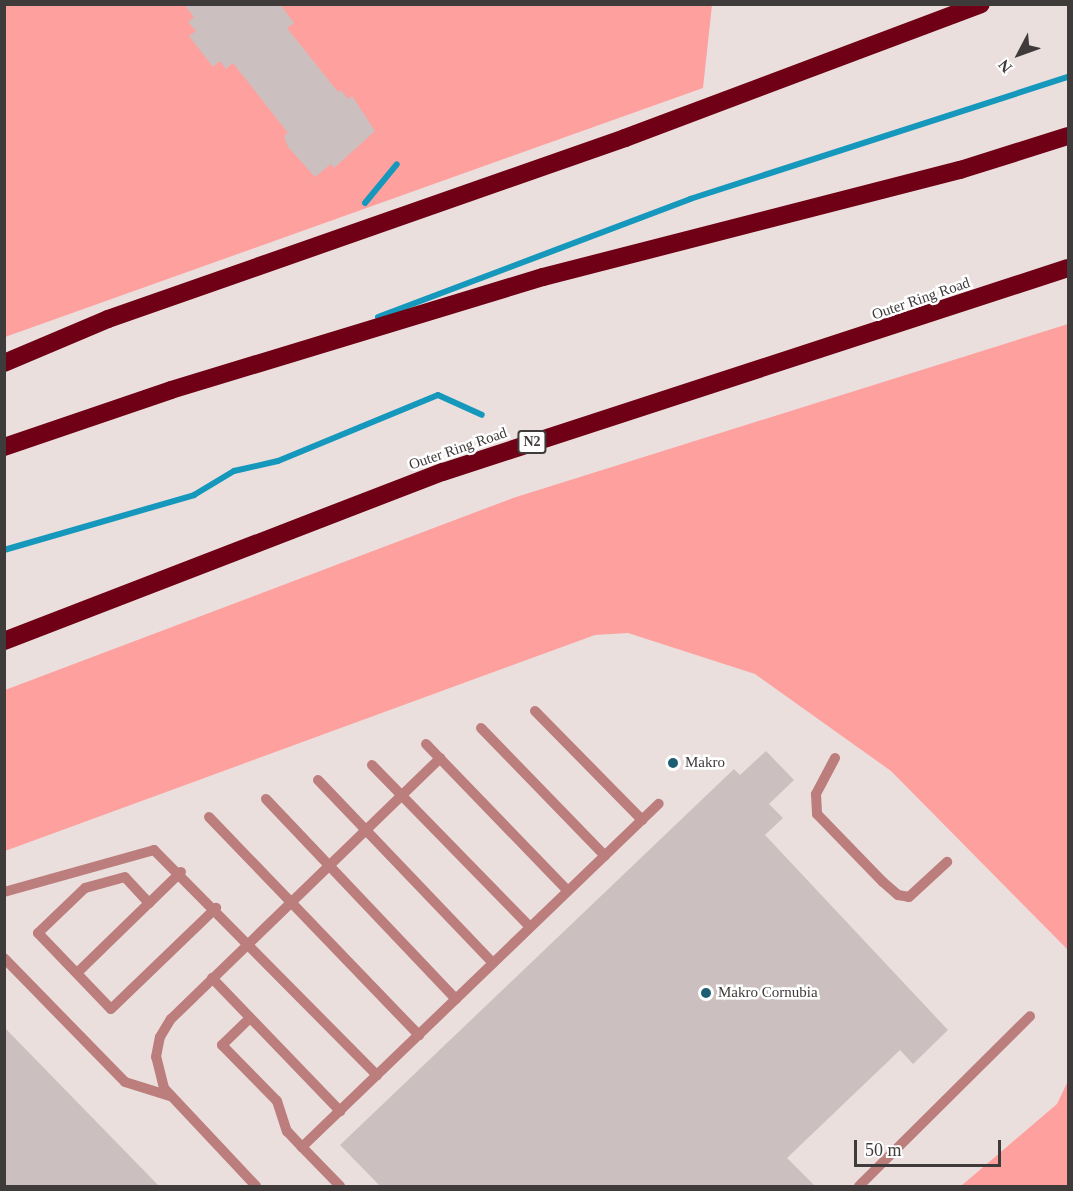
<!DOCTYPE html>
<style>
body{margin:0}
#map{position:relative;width:1073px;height:1191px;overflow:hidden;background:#ebdfde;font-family:Georgia,serif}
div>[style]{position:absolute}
.green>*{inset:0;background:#fda09e}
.stream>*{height:6px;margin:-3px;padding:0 3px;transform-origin:3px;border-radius:3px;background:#1598bb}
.building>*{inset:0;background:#cbc0bf}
.service>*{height:10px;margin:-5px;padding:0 5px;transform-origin:5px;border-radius:5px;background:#bc7e7c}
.motorway>*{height:18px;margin:-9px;padding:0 9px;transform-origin:9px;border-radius:9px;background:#6f0015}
.dots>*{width:16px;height:16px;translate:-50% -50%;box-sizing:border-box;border:3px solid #fff;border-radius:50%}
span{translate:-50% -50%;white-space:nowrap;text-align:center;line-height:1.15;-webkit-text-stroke:5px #fff;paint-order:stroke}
.shield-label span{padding:2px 4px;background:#fff;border:2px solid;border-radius:4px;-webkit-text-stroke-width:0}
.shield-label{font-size:14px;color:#3f3b3a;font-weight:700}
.street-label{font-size:15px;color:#3f3b3a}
.poi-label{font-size:15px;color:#3f3b3a}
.left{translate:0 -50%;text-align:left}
.frame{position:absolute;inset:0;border:6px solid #3f3b3a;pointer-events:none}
.north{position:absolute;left:989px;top:24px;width:60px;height:60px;-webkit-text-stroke:4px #fff;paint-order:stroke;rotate:229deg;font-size:16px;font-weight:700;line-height:24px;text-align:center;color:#3f3b3a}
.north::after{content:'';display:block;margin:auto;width:21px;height:27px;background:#3f3b3a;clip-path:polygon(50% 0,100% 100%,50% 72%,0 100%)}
.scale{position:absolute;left:854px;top:1140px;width:147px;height:27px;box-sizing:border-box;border:3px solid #3f3b3a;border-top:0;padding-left:8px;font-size:18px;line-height:21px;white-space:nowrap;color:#3f3b3a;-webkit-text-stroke:4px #fff;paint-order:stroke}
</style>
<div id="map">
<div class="green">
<i style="clip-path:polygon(4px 5px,712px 5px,703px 88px,5px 337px)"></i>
<i style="clip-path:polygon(1068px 324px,1068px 950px,891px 771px,755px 674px,628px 633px,595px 635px,5px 851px,5px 690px,513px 498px)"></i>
<i style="clip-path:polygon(1068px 1081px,1068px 1186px,961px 1186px,1057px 1104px)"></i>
</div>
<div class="stream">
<i style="left:365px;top:203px;width:50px;rotate:-50.6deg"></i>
<i style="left:378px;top:317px;width:334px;rotate:-20.7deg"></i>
<i style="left:690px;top:199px;width:397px;rotate:-17.9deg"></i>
<i style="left:4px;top:550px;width:198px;rotate:-16.1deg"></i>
<i style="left:194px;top:495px;width:47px;rotate:-31deg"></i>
<i style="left:234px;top:471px;width:45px;rotate:-12.8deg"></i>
<i style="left:278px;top:461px;width:173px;rotate:-22.4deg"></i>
<i style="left:438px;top:395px;width:48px;rotate:24.4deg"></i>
</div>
<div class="building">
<i style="clip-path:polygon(184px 4px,280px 4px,294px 23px,287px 28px,338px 92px,341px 90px,348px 99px,352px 96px,375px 131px,334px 168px,331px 164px,315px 177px,288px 147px,284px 136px,288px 133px,233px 63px,226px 69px,220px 61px,213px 67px,189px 36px,196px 31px,188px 22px,194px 17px)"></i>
<i style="clip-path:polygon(766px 751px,794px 780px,769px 804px,783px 818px,765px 835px,948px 1030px,913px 1064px,900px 1050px,787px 1158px,815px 1186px,380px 1186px,340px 1145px,734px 769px,740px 775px)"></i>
<i style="clip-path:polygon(4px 1027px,159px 1186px,4px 1186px)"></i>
</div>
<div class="service">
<i style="left:535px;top:711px;width:153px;rotate:45.5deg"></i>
<i style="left:481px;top:728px;width:178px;rotate:45.9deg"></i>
<i style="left:426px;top:744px;width:204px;rotate:46deg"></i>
<i style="left:835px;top:758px;width:41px;rotate:117.8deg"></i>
<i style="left:816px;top:794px;width:20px;rotate:87deg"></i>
<i style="left:817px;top:814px;width:95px;rotate:45.9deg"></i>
<i style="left:883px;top:882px;width:20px;rotate:41deg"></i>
<i style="left:898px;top:895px;width:11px;rotate:10deg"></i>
<i style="left:909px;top:897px;width:52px;rotate:-42.6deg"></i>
<i style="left:372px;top:765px;width:226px;rotate:45.7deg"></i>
<i style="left:318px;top:780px;width:253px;rotate:46.3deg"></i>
<i style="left:266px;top:799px;width:276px;rotate:46.5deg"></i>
<i style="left:209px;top:817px;width:303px;rotate:46.1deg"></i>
<i style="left:181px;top:872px;width:45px;rotate:135.9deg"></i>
<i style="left:149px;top:903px;width:35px;rotate:-133deg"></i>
<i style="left:125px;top:877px;width:41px;rotate:164.6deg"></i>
<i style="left:85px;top:888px;width:65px;rotate:136.2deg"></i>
<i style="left:38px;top:933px;width:105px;rotate:46.2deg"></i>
<i style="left:111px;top:1009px;width:146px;rotate:-43.9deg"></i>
<i style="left:4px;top:892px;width:156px;rotate:-15.6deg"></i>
<i style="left:154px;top:850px;width:317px;rotate:45.3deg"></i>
<i style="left:4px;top:958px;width:173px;rotate:45.7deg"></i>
<i style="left:125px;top:1082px;width:47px;rotate:17.3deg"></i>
<i style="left:77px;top:973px;width:100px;rotate:-44.2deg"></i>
<i style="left:212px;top:978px;width:185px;rotate:46.1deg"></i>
<i style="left:250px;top:1018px;width:39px;rotate:136deg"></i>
<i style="left:222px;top:1045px;width:78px;rotate:45.5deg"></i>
<i style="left:277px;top:1101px;width:32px;rotate:72deg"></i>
<i style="left:287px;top:1131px;width:22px;rotate:47deg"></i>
<i style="left:256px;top:1186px;width:134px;rotate:-133.2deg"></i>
<i style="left:164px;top:1088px;width:32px;rotate:-104deg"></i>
<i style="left:156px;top:1057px;width:20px;rotate:-79deg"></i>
<i style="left:160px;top:1037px;width:21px;rotate:-59deg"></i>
<i style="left:171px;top:1019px;width:375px;rotate:-44.1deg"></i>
<i style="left:340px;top:1186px;width:54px;rotate:-134.3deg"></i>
<i style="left:302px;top:1147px;width:495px;rotate:-43.9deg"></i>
<i style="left:859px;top:1186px;width:241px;rotate:-44.8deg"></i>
</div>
<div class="motorway">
<i style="left:4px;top:363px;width:113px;rotate:-22.9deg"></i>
<i style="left:108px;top:319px;width:548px;rotate:-19.29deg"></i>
<i style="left:625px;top:138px;width:380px;rotate:-20.6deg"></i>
<i style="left:4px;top:447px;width:176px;rotate:-18.8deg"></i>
<i style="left:171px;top:390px;width:389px;rotate:-16.9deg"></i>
<i style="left:543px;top:277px;width:431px;rotate:-14.4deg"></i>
<i style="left:960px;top:170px;width:113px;rotate:-17.5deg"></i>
<i style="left:4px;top:641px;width:470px;rotate:-21.1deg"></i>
<i style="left:443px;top:472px;width:657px;rotate:-18.08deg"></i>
</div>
<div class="dots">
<i style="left:673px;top:763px;background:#1d5e73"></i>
<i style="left:706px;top:993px;background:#1d5e73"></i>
</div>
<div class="shield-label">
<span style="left:532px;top:442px">N2</span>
</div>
<div class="street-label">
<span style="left:921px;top:299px;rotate:-19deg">Outer Ring Road</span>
<span style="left:458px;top:449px;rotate:-19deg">Outer Ring Road</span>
</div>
<div class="poi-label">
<span class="left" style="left:685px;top:763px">Makro</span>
<span class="left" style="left:718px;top:993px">Makro Cornubia</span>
</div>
<div class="frame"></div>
<div class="north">N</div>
<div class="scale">50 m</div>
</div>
